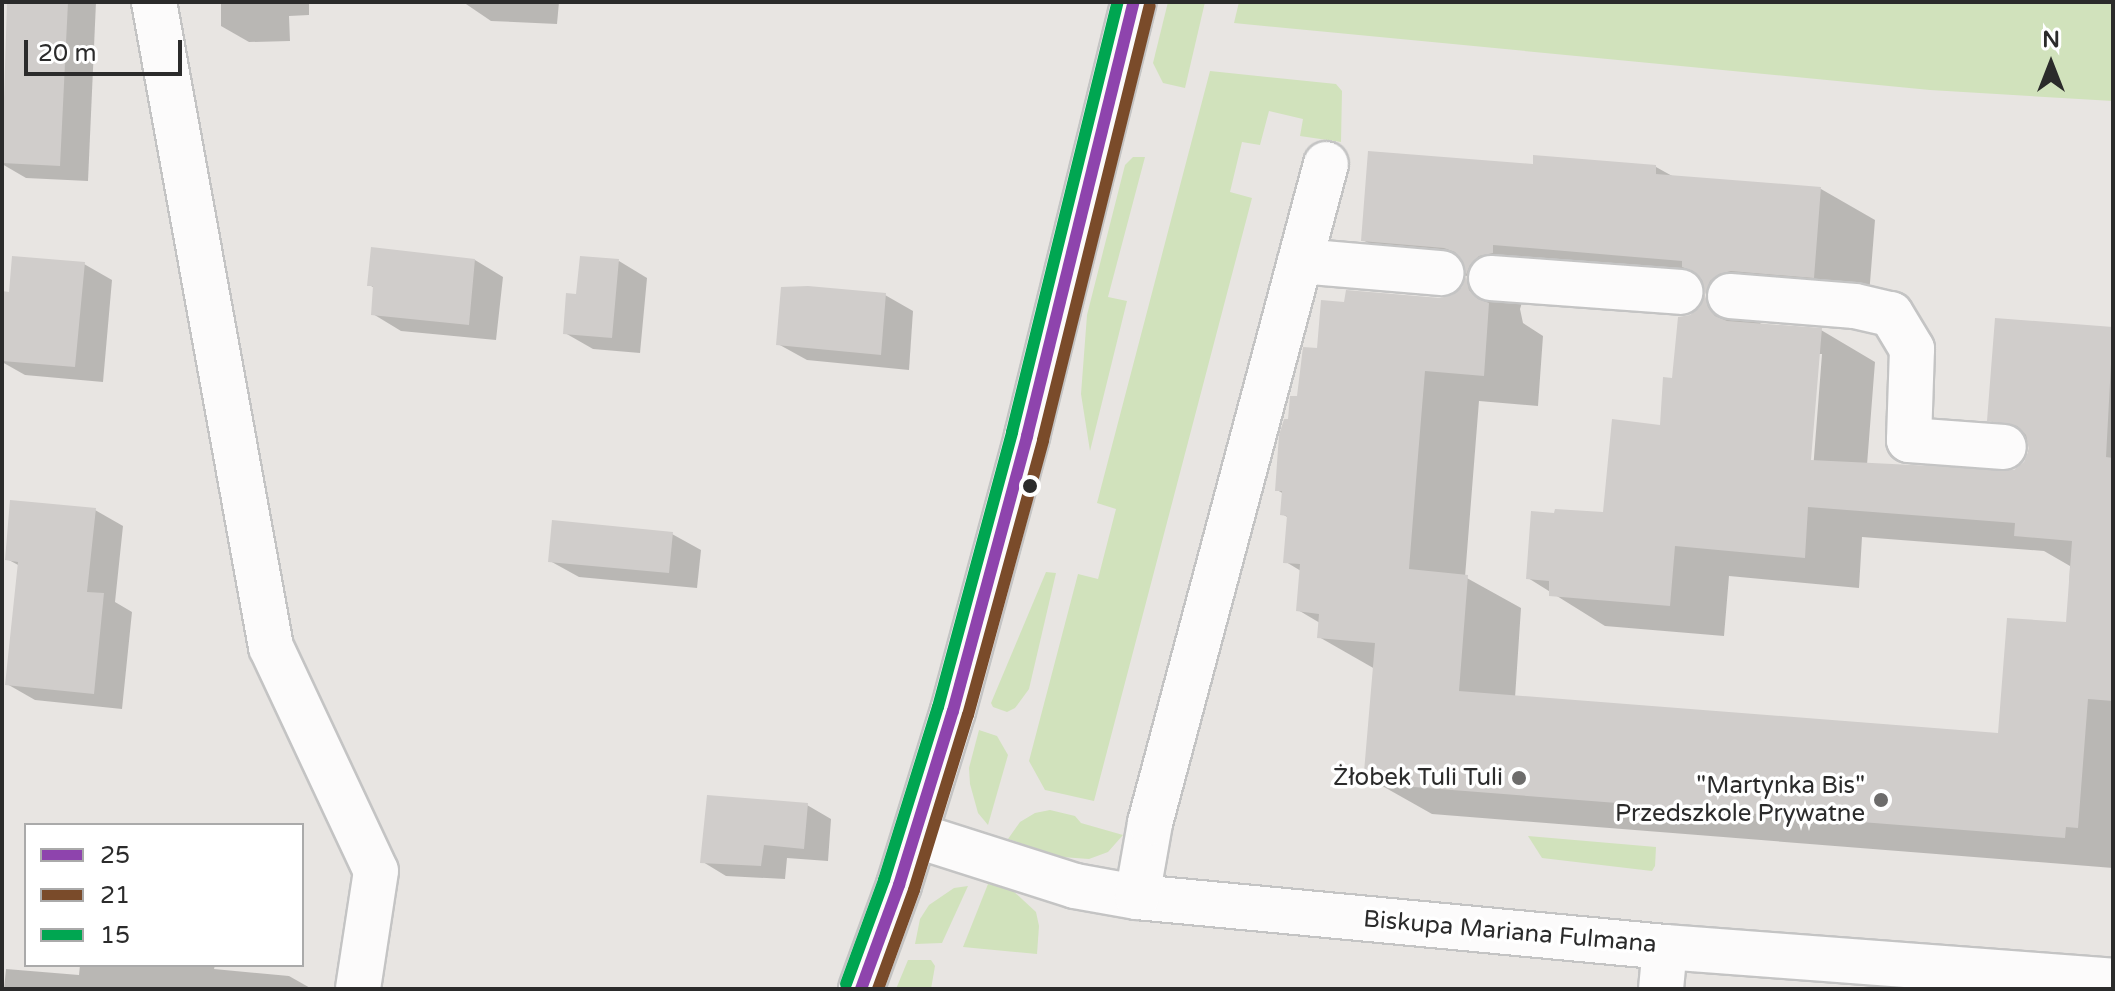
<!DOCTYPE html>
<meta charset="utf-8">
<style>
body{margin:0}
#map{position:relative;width:2115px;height:991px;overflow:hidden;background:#e8e5e2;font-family:"Varela Round",sans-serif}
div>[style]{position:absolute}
.green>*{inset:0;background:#d1e2bc}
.shadow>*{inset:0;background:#0003}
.building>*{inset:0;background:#d0cdcb}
.roads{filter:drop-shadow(2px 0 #c4c4c4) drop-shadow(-2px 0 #c4c4c4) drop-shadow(0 2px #c4c4c4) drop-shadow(0 -2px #c4c4c4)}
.minor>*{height:44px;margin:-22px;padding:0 22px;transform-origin:22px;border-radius:22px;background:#fcfbfb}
.bus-1>*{height:12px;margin:-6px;padding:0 6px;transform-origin:6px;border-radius:6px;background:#8e44ad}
.bus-2>*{height:12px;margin:-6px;padding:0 6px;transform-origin:6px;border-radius:6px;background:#7a4b2a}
.bus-3>*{height:12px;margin:-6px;padding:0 6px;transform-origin:6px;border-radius:6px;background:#00a651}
.dots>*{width:22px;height:22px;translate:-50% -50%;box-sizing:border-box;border:4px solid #fff;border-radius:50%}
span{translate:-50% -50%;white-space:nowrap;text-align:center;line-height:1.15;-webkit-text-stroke:7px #fff;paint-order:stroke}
.poi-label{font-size:24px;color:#2b2b2b}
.right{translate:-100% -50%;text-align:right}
.street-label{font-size:24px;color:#2b2b2b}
.frame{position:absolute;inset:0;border:4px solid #2b2b2b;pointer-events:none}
.legend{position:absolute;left:24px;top:823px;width:280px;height:144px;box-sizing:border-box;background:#fff;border:2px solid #aaa;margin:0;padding:10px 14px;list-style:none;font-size:24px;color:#2b2b2b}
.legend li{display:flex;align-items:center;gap:16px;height:40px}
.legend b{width:40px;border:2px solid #aaa}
.north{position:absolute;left:2011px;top:24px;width:80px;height:80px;-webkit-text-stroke:6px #fff;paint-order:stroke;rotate:0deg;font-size:22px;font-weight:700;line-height:32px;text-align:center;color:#2b2b2b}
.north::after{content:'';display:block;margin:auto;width:28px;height:36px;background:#2b2b2b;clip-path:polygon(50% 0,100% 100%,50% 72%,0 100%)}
.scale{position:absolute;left:24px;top:40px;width:158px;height:36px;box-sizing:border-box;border:4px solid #2b2b2b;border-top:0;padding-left:10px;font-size:24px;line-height:28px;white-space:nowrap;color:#2b2b2b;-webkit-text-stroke:6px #fff;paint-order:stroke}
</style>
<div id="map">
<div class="green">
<i style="clip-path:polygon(1168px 2px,1205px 2px,1185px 88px,1163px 83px,1153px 63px)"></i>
<i style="clip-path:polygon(1239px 2px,2113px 2px,2113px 101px,1930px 90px,1234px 23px)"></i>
<i style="clip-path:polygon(1210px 71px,1336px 84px,1342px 91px,1341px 142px,1300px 136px,1303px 119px,1269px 111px,1260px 145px,1242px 142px,1230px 192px,1252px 198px,1094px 801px,1045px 790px,1029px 761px,1078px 574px,1098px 579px,1116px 509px,1097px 503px)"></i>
<i style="clip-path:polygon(1133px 157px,1145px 157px,1108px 297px,1127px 301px,1090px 451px,1081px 394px,1087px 315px,1125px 165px)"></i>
<i style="clip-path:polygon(1046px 572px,1056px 573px,1029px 689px,1015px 708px,1007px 712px,993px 707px,991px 703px)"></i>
<i style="clip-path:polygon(979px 730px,997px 736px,1008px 755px,988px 825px,978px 813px,970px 784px,969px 768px)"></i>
<i style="clip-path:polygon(1050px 810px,1075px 816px,1081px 823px,1123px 835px,1108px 852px,1089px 859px,1062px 857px,1008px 839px,1020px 822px,1035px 813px)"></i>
<i style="clip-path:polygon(1528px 836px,1656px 847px,1655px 866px,1652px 871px,1542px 858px)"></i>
<i style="clip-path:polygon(988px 884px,1011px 889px,1036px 912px,1039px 926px,1037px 954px,963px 947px)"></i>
<i style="clip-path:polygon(968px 886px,942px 943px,915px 944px,920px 919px,929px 905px,954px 888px)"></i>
<i style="clip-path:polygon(908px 960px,931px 960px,935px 966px,931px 989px,896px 989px)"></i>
</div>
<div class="shadow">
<i style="clip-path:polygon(9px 2px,96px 2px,88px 181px,26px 178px,2px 164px)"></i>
<i style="clip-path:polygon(221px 2px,309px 2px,309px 15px,289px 16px,290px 41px,249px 42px,221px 26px)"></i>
<i style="clip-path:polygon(463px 2px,559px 2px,557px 24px,491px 21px)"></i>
<i style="clip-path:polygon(evenodd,1535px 166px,1656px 167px,1674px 177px,1821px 189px,1875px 220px,1868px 308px,1764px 312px,1760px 325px,1821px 330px,1875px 362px,1867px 465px,2016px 471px,2026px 463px,2030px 443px,1989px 420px,1997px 320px,2113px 329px,2113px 868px,1432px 814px,1377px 783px,1378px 777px,1366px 771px,1375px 669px,1319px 637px,1320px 623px,1298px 610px,1301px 571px,1286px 562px,1289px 518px,1282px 514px,1284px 494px,1277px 490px,1290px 422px,1298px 398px,1440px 300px,1453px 297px,1464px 288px,1468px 276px,1417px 271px,1363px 240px,1535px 166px,1547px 275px,1706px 288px,1707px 295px,1703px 306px,1692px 316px,1662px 427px,1604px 514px,1528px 578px,1605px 626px,1724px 636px,1729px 576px,1859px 588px,1862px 537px,2044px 551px,2070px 566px,2068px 624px,2000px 736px,1515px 698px,1521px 608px,1465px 577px,1479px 401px,1538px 406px,1543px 336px,1523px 323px,1520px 309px,1524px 296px,1547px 275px,1535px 166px,1818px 354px,1822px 354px,1813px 470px,1809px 469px,1818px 354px)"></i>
<i style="clip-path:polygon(475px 260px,503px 277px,496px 340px,401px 331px,373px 314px,375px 288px,369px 285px)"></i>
<i style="clip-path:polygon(619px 261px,647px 278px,640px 353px,593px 349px,565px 333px,578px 296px)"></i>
<i style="clip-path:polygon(84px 264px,112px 280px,103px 382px,25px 375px,2px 362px,2px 308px,11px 294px)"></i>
<i style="clip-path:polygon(885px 295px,913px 311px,909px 370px,807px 360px,778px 344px)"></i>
<i style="clip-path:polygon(95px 510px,123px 526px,115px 602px,132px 612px,122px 709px,35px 700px,7px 684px,20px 566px,7px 559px)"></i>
<i style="clip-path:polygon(672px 534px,701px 550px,697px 588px,579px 577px,550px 561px)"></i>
<i style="clip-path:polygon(807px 805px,831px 819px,828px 861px,787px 858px,785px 879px,726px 876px,703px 862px)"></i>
<i style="clip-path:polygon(80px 965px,215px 965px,214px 969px,289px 976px,312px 989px,4px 989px,6px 969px,79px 975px)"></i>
</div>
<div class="building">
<i style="clip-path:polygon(7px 2px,68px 2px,60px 166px,2px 163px)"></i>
<i style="clip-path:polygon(evenodd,1368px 151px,1533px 164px,1533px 155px,1656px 165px,1656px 174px,1821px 187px,1814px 278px,1731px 271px,1719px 274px,1710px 281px,1705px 295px,1708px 307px,1715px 316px,1727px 321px,1822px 328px,1811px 460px,2014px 470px,2024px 462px,2029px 450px,2026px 435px,2017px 426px,1987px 421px,1995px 318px,2113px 327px,2106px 457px,2113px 458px,2113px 701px,2088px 699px,2078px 828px,2066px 827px,2065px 838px,1375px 784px,1376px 773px,1364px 772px,1375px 643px,1317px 638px,1319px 614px,1296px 611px,1300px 564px,1283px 563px,1287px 516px,1280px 515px,1282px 491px,1275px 491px,1279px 435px,1284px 419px,1288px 419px,1290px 396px,1297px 396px,1303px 347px,1317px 348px,1321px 300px,1344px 302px,1346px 290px,1440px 298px,1452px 295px,1462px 287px,1466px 276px,1463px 262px,1455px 252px,1444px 248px,1361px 241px,1368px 151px,1493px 245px,1682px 261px,1682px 267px,1693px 271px,1702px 280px,1705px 293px,1700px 307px,1690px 315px,1678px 317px,1672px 378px,1663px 377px,1660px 425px,1612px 419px,1603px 512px,1555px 509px,1554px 513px,1531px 511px,1526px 579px,1549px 581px,1549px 596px,1670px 606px,1675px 546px,1805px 558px,1808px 507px,2015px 523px,2014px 536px,2072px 541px,2066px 622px,2007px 618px,1998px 733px,1459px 691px,1468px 575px,1409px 569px,1417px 468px,1425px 371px,1484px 376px,1489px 303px,1478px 299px,1469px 290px,1466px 275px,1470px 265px,1479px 256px,1493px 253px,1493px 245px)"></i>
<i style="clip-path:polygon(371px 247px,475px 259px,469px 325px,371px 315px,373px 286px,367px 286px)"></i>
<i style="clip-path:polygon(12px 256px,85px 262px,75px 367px,2px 361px,2px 291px,9px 292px)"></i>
<i style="clip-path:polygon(580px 256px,619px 259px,612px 338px,563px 334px,566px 293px,576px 294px)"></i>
<i style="clip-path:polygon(808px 286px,886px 293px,881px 355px,776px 345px,781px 287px)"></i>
<i style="clip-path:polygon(10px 500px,96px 508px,87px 592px,104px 593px,94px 694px,5px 685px,18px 562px,5px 560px)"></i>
<i style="clip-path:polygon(552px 520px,673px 532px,669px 573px,548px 562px)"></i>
<i style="clip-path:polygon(707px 795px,808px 803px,804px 849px,764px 845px,761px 866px,700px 863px)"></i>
</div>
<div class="roads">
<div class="minor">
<i style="left:154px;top:2px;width:656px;rotate:79.72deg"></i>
<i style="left:271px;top:647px;width:247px;rotate:64.9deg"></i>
<i style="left:376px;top:871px;width:119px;rotate:98.7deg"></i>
<i style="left:1300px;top:261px;width:142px;rotate:4.9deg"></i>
<i style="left:1491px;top:278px;width:190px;rotate:4.2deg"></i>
<i style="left:1730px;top:296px;width:125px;rotate:4.6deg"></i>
<i style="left:1855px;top:306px;width:37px;rotate:13deg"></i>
<i style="left:1891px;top:314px;width:41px;rotate:59deg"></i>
<i style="left:1912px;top:349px;width:91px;rotate:91.9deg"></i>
<i style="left:1909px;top:440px;width:95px;rotate:4.2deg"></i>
<i style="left:915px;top:835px;width:168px;rotate:17.7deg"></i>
<i style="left:1075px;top:886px;width:63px;rotate:10.1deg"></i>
<i style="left:1137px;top:897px;width:530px;rotate:5.41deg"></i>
<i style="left:1665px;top:947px;width:449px;rotate:4.3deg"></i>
<i style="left:1137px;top:897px;width:75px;rotate:-80deg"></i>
<i style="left:1150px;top:823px;width:682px;rotate:-75.05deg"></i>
<i style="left:861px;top:989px;width:111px;rotate:-69.9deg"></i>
<i style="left:899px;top:885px;width:182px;rotate:-72.8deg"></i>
<i style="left:953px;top:711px;width:285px;rotate:-74.9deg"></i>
<i style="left:1027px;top:436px;width:447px;rotate:-76.2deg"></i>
<i style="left:1661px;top:989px;width:42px;rotate:-84.6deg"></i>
</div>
</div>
<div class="bus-1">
<i style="left:861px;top:989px;width:111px;rotate:-69.9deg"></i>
<i style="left:899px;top:885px;width:182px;rotate:-72.8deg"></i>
<i style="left:953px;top:711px;width:285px;rotate:-74.9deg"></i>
<i style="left:1027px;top:436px;width:447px;rotate:-76.2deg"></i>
</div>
<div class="bus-2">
<i style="left:878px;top:989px;width:105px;rotate:-70deg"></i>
<i style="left:914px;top:890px;width:183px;rotate:-72.9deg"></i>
<i style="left:968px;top:715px;width:285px;rotate:-74.7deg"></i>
<i style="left:1043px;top:440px;width:447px;rotate:-76.2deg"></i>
</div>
<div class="bus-3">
<i style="left:846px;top:984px;width:111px;rotate:-69.9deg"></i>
<i style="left:884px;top:880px;width:181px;rotate:-72.7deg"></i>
<i style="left:938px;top:707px;width:285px;rotate:-74.9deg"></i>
<i style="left:1012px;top:432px;width:443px;rotate:-76.2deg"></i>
</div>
<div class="dots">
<i style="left:1030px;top:486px;background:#2b2b2b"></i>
<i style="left:1519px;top:778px;background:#6d6c6b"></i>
<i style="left:1881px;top:800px;background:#6d6c6b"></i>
</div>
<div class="poi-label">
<span class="right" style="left:1503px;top:778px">Żłobek Tuli Tuli</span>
<span class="right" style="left:1865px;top:800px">"Martynka Bis"<br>Przedszkole Prywatne</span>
</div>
<div class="street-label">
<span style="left:1510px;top:932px;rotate:5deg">Biskupa Mariana Fulmana</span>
</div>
<div class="frame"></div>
<ul class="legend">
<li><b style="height:10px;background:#8e44ad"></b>25</li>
<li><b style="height:10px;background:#7a4b2a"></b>21</li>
<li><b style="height:10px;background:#00a651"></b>15</li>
</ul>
<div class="north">N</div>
<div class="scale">20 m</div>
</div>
